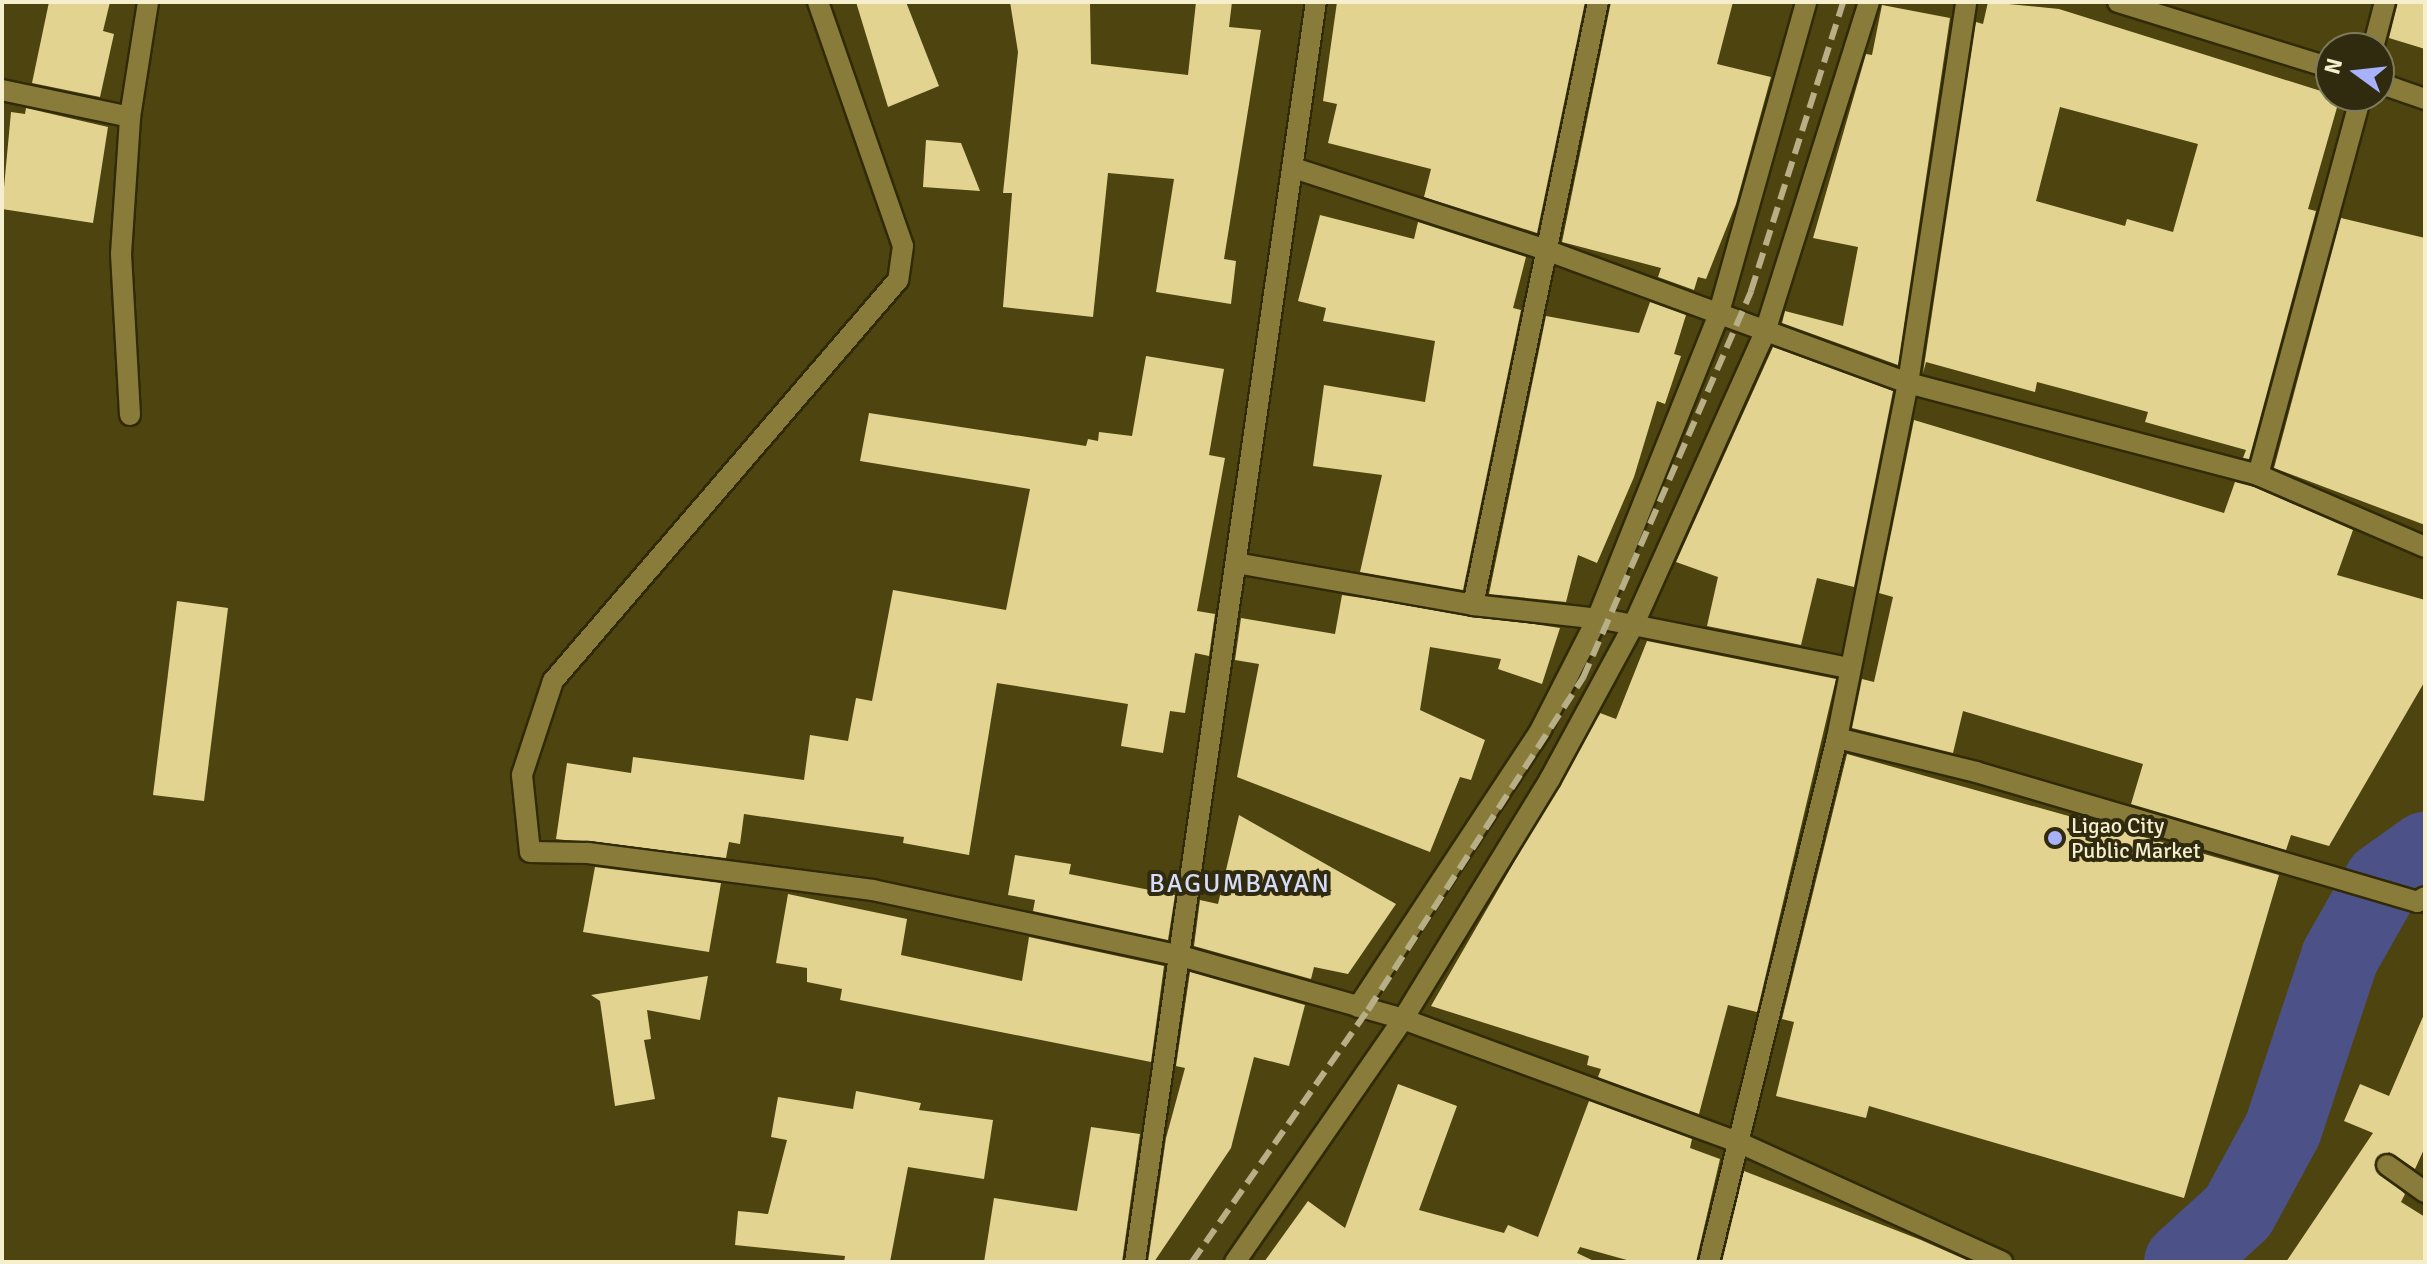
<!DOCTYPE html>
<style>
body{margin:0}
#map{position:relative;width:2427px;height:1264px;overflow:hidden;background:#4e4410;font-family:Signika,sans-serif}
div>[style]{position:absolute}
.river>*{height:78px;margin:-39px;padding:0 39px;transform-origin:39px;border-radius:39px;background:#4c5188}
.building>*{inset:0;background:#e2d490}
.roads{filter:drop-shadow(2px 0 #312a06) drop-shadow(-2px 0 #312a06) drop-shadow(0 2px #312a06) drop-shadow(0 -2px #312a06)}
.service>*{height:20px;margin:-10px;padding:0 10px;transform-origin:10px;border-radius:10px;background:#897c3a}
.minor>*{height:20px;margin:-10px;padding:0 10px;transform-origin:10px;border-radius:10px;background:#897c3a}
.tertiary>*{height:20px;margin:-10px;padding:0 10px;transform-origin:10px;border-radius:10px;background:#897c3a}
.rail>*{height:6px;margin-top:-3px;transform-origin:0;background:repeating-linear-gradient(90deg,#b8af87 0 16px,transparent 0 24px)}
.dots>*{width:22px;height:22px;translate:-50% -50%;box-sizing:border-box;border:4px solid #302b0f;border-radius:50%}
span{translate:-50% -50%;white-space:nowrap;text-align:center;line-height:1.15;-webkit-text-stroke:8px #302b0f;paint-order:stroke}
.poi-label{font-size:22px;color:#f6efce}
.left{translate:0 -50%;text-align:left}
.quarter-label{font-size:26px;color:#d7dcf9;letter-spacing:2px}
.frame{position:absolute;inset:0;border:4px solid #f6efce;pointer-events:none}
.north{position:absolute;left:2315px;top:32px;width:80px;height:80px;box-sizing:border-box;background:#302b0f;border:2px solid #7f795b;border-radius:50%;rotate:285deg;font-size:22px;font-weight:700;line-height:32px;text-align:center;color:#f6efce}
.north::after{content:'';display:block;margin:auto;width:28px;height:36px;background:#a7b1fc;clip-path:polygon(50% 0,100% 100%,50% 72%,0 100%)}
</style>
<div id="map">
<div class="river">
<i style="left:2183px;top:1262px;width:74px;rotate:-42.3deg"></i>
<i style="left:2238px;top:1212px;width:94px;rotate:-61.5deg"></i>
<i style="left:2283px;top:1129px;width:181px;rotate:-71.7deg"></i>
<i style="left:2340px;top:957px;width:87px;rotate:-60.5deg"></i>
<i style="left:2383px;top:881px;width:52px;rotate:-35.5deg"></i>
</div>
<div class="building">
<i style="clip-path:polygon(49px 2px,110px 2px,103px 31px,114px 34px,100px 97px,32px 83px)"></i>
<i style="clip-path:polygon(856px 2px,906px 2px,939px 86px,888px 107px)"></i>
<i style="clip-path:polygon(1010px 2px,1090px 2px,1091px 64px,1188px 75px,1196px 2px,1232px 2px,1229px 27px,1261px 30px,1224px 259px,1236px 261px,1231px 304px,1156px 292px,1174px 179px,1108px 173px,1093px 317px,1003px 307px,1012px 193px,1003px 193px,1018px 52px)"></i>
<i style="clip-path:polygon(1337px 2px,1585px 2px,1537px 233px,1424px 197px,1431px 169px,1328px 143px,1337px 104px,1323px 101px)"></i>
<i style="clip-path:polygon(1611px 2px,1733px 2px,1717px 64px,1771px 77px,1736px 204px,1706px 279px,1698px 277px,1694px 290px,1658px 277px,1661px 268px,1562px 242px)"></i>
<i style="clip-path:polygon(evenodd,1988px 2px,2059px 9px,2340px 97px,2308px 209px,2316px 211px,2249px 459px,2243px 458px,2246px 450px,2145px 422px,2148px 412px,2071px 391px,2037px 382px,2035px 392px,1926px 362px,1923px 373px,1976px 22px,1983px 24px,1988px 2px,2060px 107px,2198px 144px,2173px 232px,2127px 219px,2125px 226px,2036px 201px,2060px 107px)"></i>
<i style="clip-path:polygon(2398px 2px,2425px 2px,2425px 49px,2389px 38px)"></i>
<i style="clip-path:polygon(1882px 5px,1950px 18px,1898px 365px,1782px 323px,1785px 311px,1843px 326px,1858px 247px,1813px 238px,1866px 54px,1872px 55px)"></i>
<i style="clip-path:polygon(26px 108px,108px 127px,93px 223px,2px 209px,11px 112px,25px 114px)"></i>
<i style="clip-path:polygon(926px 140px,961px 143px,980px 191px,923px 187px)"></i>
<i style="clip-path:polygon(1320px 215px,1414px 239px,1418px 222px,1526px 257px,1513px 308px,1521px 310px,1463px 590px,1360px 572px,1382px 475px,1313px 466px,1324px 385px,1425px 402px,1435px 341px,1323px 321px,1326px 308px,1298px 301px)"></i>
<i style="clip-path:polygon(2341px 218px,2425px 238px,2425px 525px,2274px 468px)"></i>
<i style="clip-path:polygon(1650px 302px,1686px 315px,1674px 354px,1681px 356px,1665px 404px,1657px 401px,1634px 477px,1597px 563px,1578px 555px,1566px 602px,1489px 594px,1546px 316px,1639px 333px)"></i>
<i style="clip-path:polygon(1773px 347px,1893px 391px,1854px 587px,1817px 578px,1801px 645px,1707px 626px,1718px 577px,1676px 562px)"></i>
<i style="clip-path:polygon(1146px 356px,1224px 369px,1209px 455px,1225px 458px,1197px 611px,1215px 614px,1209px 656px,1195px 653px,1185px 713px,1170px 711px,1163px 753px,1121px 746px,1128px 704px,997px 683px,969px 855px,903px 843px,904px 837px,744px 814px,740px 844px,729px 842px,726px 858px,556px 839px,567px 763px,631px 773px,633px 757px,804px 780px,810px 735px,848px 741px,856px 698px,872px 701px,893px 590px,1006px 610px,1030px 489px,860px 461px,869px 413px,1086px 446px,1088px 439px,1098px 441px,1099px 432px,1132px 436px)"></i>
<i style="clip-path:polygon(1914px 420px,2224px 513px,2235px 482px,2254px 487px,2353px 530px,2337px 575px,2425px 600px,2425px 681px,2329px 846px,2291px 835px,2286px 850px,2131px 804px,2143px 764px,1963px 711px,1953px 753px,1852px 728px,1862px 679px,1874px 682px,1893px 597px,1879px 593px)"></i>
<i style="clip-path:polygon(1342px 595px,1560px 628px,1542px 684px,1498px 669px,1501px 659px,1430px 647px,1420px 710px,1485px 740px,1471px 780px,1460px 777px,1430px 852px,1237px 777px,1259px 664px,1235px 660px,1241px 618px,1335px 634px)"></i>
<i style="clip-path:polygon(177px 601px,228px 608px,204px 801px,153px 795px)"></i>
<i style="clip-path:polygon(1647px 641px,1836px 679px,1757px 1012px,1728px 1005px,1699px 1114px,1598px 1077px,1601px 1069px,1587px 1065px,1589px 1056px,1431px 1006px,1600px 713px,1616px 719px)"></i>
<i style="clip-path:polygon(1847px 754px,2279px 875px,2184px 1198px,1869px 1106px,1866px 1118px,1776px 1096px,1794px 1022px,1782px 1019px)"></i>
<i style="clip-path:polygon(1239px 815px,1396px 904px,1348px 974px,1314px 967px,1311px 979px,1194px 946px,1200px 900px,1218px 904px)"></i>
<i style="clip-path:polygon(1015px 855px,1071px 864px,1069px 874px,1175px 895px,1168px 940px,1033px 911px,1035px 900px,1008px 895px)"></i>
<i style="clip-path:polygon(595px 867px,721px 883px,709px 952px,583px 932px)"></i>
<i style="clip-path:polygon(788px 894px,907px 919px,901px 955px,1022px 981px,1029px 937px,1164px 966px,1151px 1062px,840px 1000px,842px 989px,807px 982px,807px 968px,776px 963px)"></i>
<i style="clip-path:polygon(1190px 972px,1305px 1005px,1289px 1066px,1254px 1057px,1231px 1148px,1154px 1262px,1148px 1262px,1166px 1138px,1185px 1068px,1176px 1066px)"></i>
<i style="clip-path:polygon(708px 976px,700px 1020px,647px 1010px,651px 1039px,644px 1040px,655px 1099px,615px 1106px,600px 1001px,591px 995px)"></i>
<i style="clip-path:polygon(2425px 1012px,2425px 1147px,2415px 1169px,2389px 1152px,2374px 1165px,2405px 1194px,2401px 1202px,2425px 1217px,2425px 1262px,2286px 1262px,2373px 1133px,2344px 1121px,2360px 1084px,2389px 1096px)"></i>
<i style="clip-path:polygon(1398px 1084px,1457px 1106px,1419px 1210px,1504px 1233px,1508px 1225px,1538px 1237px,1589px 1101px,1692px 1139px,1690px 1148px,1720px 1159px,1696px 1262px,1634px 1262px,1580px 1247px,1577px 1253px,1596px 1262px,1264px 1262px,1308px 1201px,1345px 1228px)"></i>
<i style="clip-path:polygon(856px 1091px,921px 1103px,919px 1110px,993px 1120px,984px 1179px,908px 1167px,890px 1262px,844px 1262px,845px 1256px,735px 1245px,738px 1211px,768px 1214px,787px 1140px,771px 1137px,778px 1097px,853px 1109px)"></i>
<i style="clip-path:polygon(1091px 1127px,1140px 1134px,1122px 1262px,984px 1262px,994px 1198px,1077px 1211px)"></i>
<i style="clip-path:polygon(1744px 1171px,1921px 1240px,1971px 1262px,1722px 1262px)"></i>
</div>
<div class="roads">
<div class="service">
<i style="left:2373px;top:48px;width:48px;rotate:-75.4deg"></i>
</div>
<div class="minor">
<i style="left:818px;top:2px;width:258px;rotate:70.8deg"></i>
<i style="left:903px;top:246px;width:34px;rotate:98deg"></i>
<i style="left:898px;top:280px;width:529px;rotate:130.71deg"></i>
<i style="left:553px;top:681px;width:99px;rotate:108.3deg"></i>
<i style="left:522px;top:775px;width:77px;rotate:84.1deg"></i>
<i style="left:530px;top:852px;width:58px;rotate:1deg"></i>
<i style="left:588px;top:853px;width:287px;rotate:7.4deg"></i>
<i style="left:873px;top:890px;width:315px;rotate:12.1deg"></i>
<i style="left:1181px;top:956px;width:231px;rotate:15.8deg"></i>
<i style="left:1403px;top:1019px;width:359px;rotate:20.2deg"></i>
<i style="left:1740px;top:1143px;width:288px;rotate:24.4deg"></i>
<i style="left:2px;top:90px;width:131px;rotate:11.9deg"></i>
<i style="left:130px;top:117px;width:116px;rotate:-81.1deg"></i>
<i style="left:1294px;top:168px;width:265px;rotate:18deg"></i>
<i style="left:1546px;top:250px;width:386px;rotate:20.2deg"></i>
<i style="left:1908px;top:383px;width:362px;rotate:14.7deg"></i>
<i style="left:2258px;top:475px;width:182px;rotate:23.3deg"></i>
<i style="left:130px;top:415px;width:161px;rotate:-93.2deg"></i>
<i style="left:121px;top:254px;width:137px;rotate:-86.2deg"></i>
<i style="left:2258px;top:475px;width:393px;rotate:-74.8deg"></i>
<i style="left:1236px;top:563px;width:241px;rotate:10deg"></i>
<i style="left:1473px;top:605px;width:136px;rotate:6.3deg"></i>
<i style="left:1608px;top:620px;width:246px;rotate:11.3deg"></i>
<i style="left:1473px;top:605px;width:616px;rotate:-78.29deg"></i>
<i style="left:1837px;top:738px;width:143px;rotate:13.7deg"></i>
<i style="left:1976px;top:772px;width:460px;rotate:16.4deg"></i>
<i style="left:2417px;top:902px;width:9px;rotate:-32deg"></i>
<i style="left:1358px;top:1007px;width:333px;rotate:-56.6deg"></i>
<i style="left:1541px;top:729px;width:123px;rotate:-63deg"></i>
<i style="left:1597px;top:619px;width:326px;rotate:-68.2deg"></i>
<i style="left:1718px;top:316px;width:326px;rotate:-74.3deg"></i>
<i style="left:2387px;top:1165px;width:47px;rotate:35.4deg"></i>
<i style="left:1235px;top:1262px;width:295px;rotate:-55.3deg"></i>
<i style="left:1403px;top:1019px;width:281px;rotate:-58.5deg"></i>
<i style="left:1550px;top:779px;width:174px;rotate:-61.5deg"></i>
<i style="left:1633px;top:626px;width:319px;rotate:-65.8deg"></i>
<i style="left:1764px;top:335px;width:349px;rotate:-72.5deg"></i>
<i style="left:1709px;top:1262px;width:539px;rotate:-76.27deg"></i>
<i style="left:1837px;top:738px;width:362px;rotate:-78.7deg"></i>
<i style="left:1908px;top:383px;width:385px;rotate:-81.3deg"></i>
</div>
<div class="tertiary">
<i style="left:2118px;top:2px;width:223px;rotate:17.2deg"></i>
<i style="left:2379px;top:83px;width:49px;rotate:19.2deg"></i>
<i style="left:1135px;top:1262px;width:1273px;rotate:-81.83deg"></i>
</div>
</div>
<div class="rail">
<i style="left:1192px;top:1262px;width:307px;rotate:-55.1deg"></i>
<i style="left:1368px;top:1010px;width:396px;rotate:-57.1deg"></i>
<i style="left:1583px;top:678px;width:422px;rotate:-66.5deg"></i>
<i style="left:1751px;top:291px;width:303px;rotate:-72.3deg"></i>
</div>
<div class="dots">
<i style="left:2055px;top:838px;background:#a7b1fc"></i>
</div>
<div class="poi-label">
<span class="left" style="left:2071px;top:838px">Ligao City<br>Public Market</span>
</div>
<div class="quarter-label">
<span style="left:1240px;top:885px">BAGUMBAYAN</span>
</div>
<div class="frame"></div>
<div class="north">N</div>
</div>
